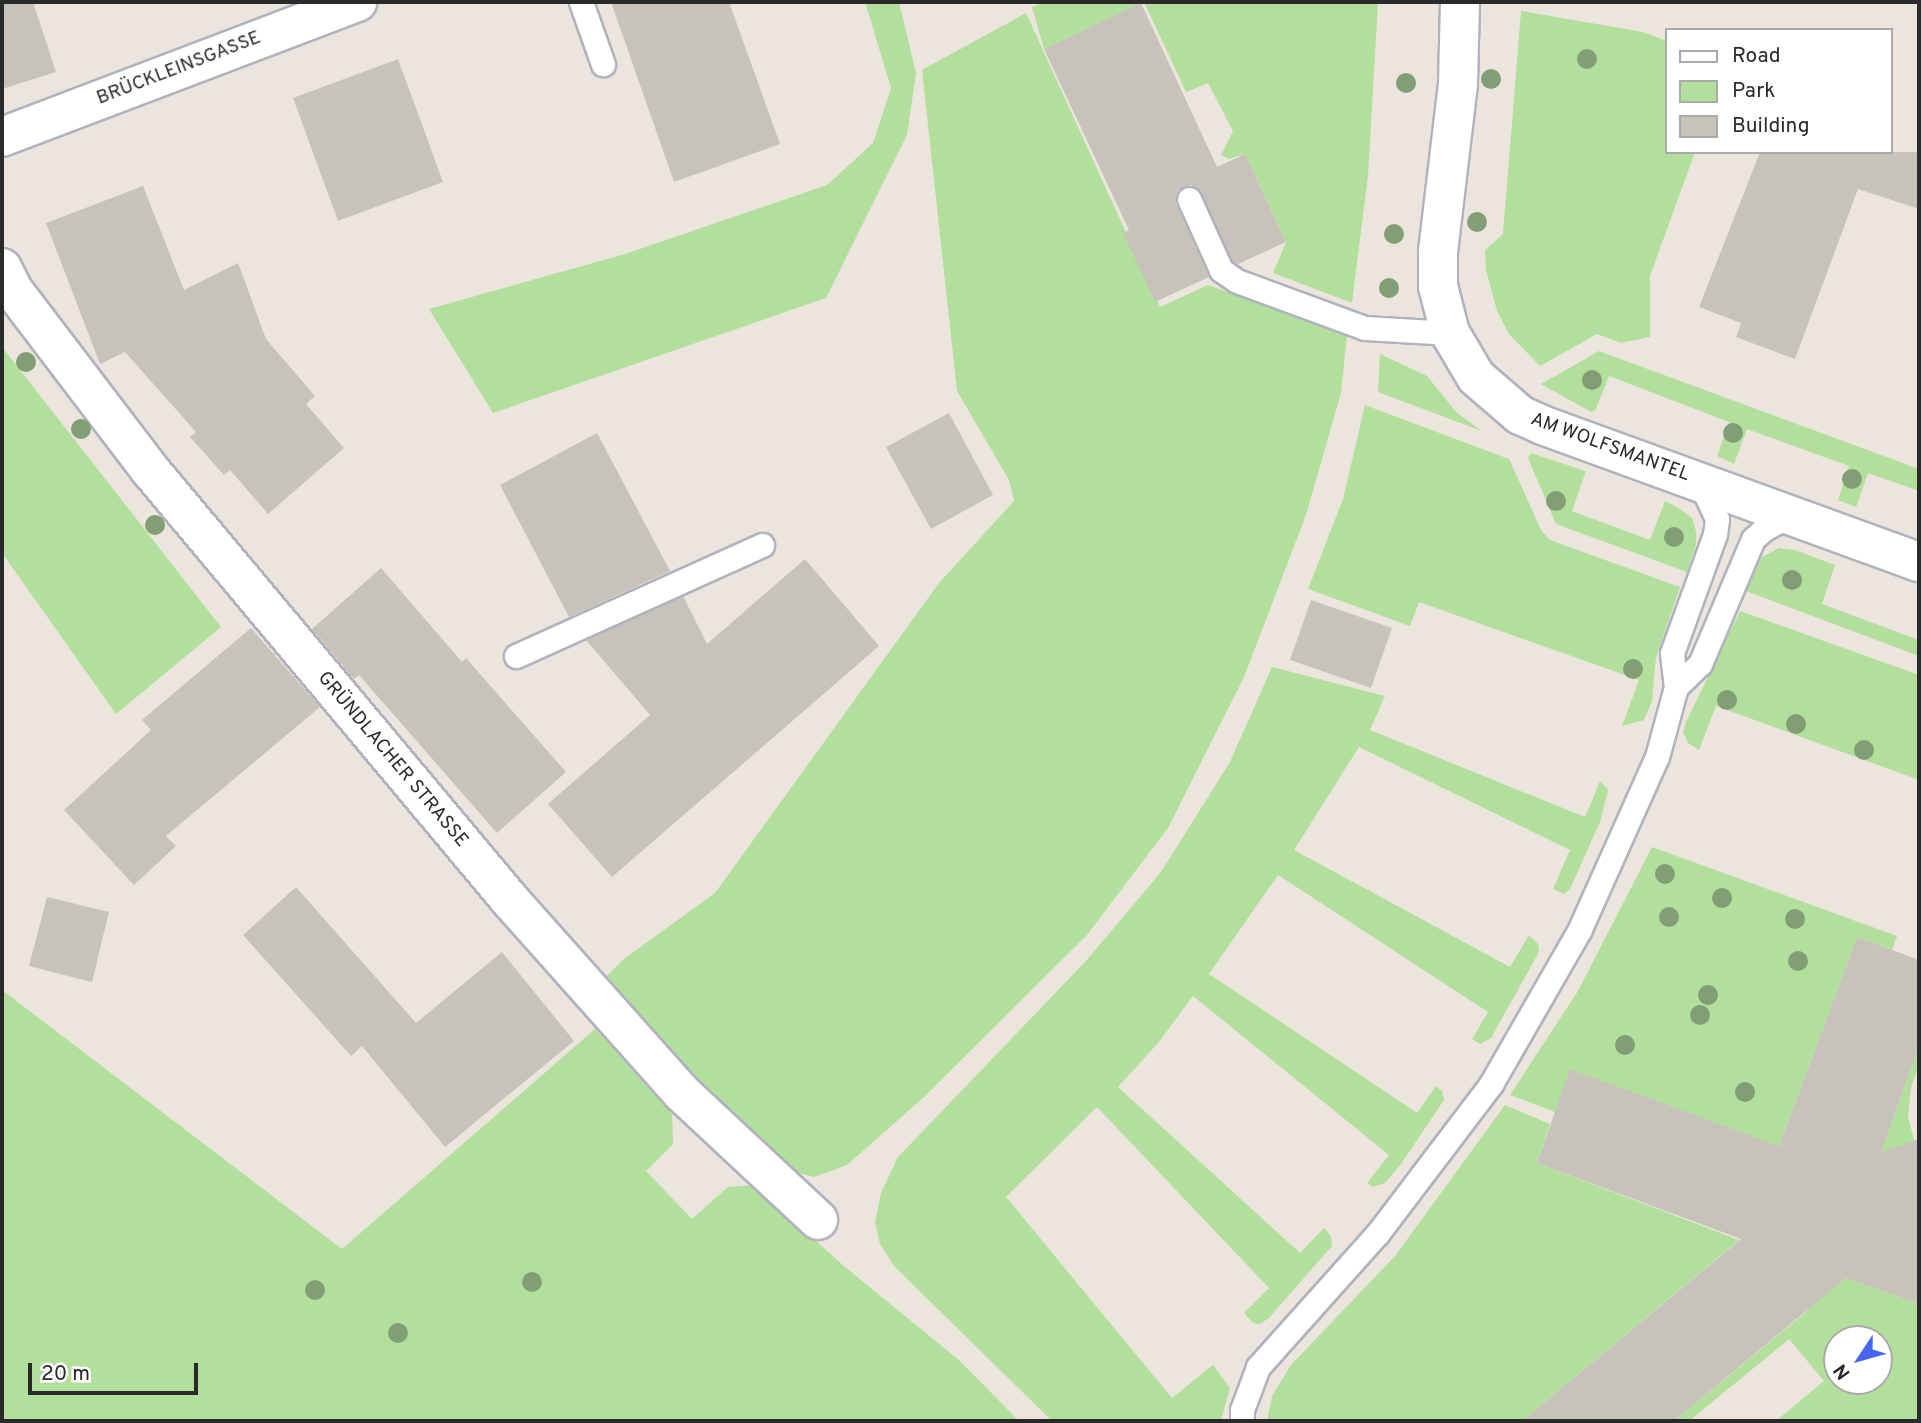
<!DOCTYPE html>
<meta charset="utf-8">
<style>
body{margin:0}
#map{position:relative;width:1921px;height:1423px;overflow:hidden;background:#ebe5dd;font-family:Overpass,sans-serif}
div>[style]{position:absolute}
.green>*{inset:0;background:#b3df9d}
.building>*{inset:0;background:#c7c3bb}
.roads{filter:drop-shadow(2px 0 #b0b3bd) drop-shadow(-2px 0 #b0b3bd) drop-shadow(0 2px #b0b3bd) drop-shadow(0 -2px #b0b3bd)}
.service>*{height:23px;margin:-11.5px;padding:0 11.5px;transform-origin:11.5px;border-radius:11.5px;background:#fff}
.minor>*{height:38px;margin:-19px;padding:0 19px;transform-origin:19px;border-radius:19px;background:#fff}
.trees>*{width:20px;height:20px;margin:-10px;border-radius:50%;background:#829e74}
span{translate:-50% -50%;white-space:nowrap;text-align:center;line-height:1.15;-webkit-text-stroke:5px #fff;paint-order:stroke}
.street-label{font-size:19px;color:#2a2a2a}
.frame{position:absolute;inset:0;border:4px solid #2a2a2a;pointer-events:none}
.legend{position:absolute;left:1665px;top:28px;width:228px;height:126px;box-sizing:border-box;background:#fff;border:2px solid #aaa;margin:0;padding:9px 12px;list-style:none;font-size:21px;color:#2a2a2a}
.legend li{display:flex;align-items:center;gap:14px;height:35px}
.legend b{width:35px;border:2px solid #aaa}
.north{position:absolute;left:1823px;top:1325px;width:70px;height:70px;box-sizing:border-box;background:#fff;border:2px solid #aaa;border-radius:50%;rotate:234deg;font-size:19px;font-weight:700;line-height:28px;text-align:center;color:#2a2a2a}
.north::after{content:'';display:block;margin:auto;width:24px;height:32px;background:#4664f0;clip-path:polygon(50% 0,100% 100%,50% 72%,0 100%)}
.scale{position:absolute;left:28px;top:1363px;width:170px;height:32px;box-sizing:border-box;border:4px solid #2a2a2a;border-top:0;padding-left:9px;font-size:21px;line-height:24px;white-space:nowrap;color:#2a2a2a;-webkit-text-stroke:5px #fff;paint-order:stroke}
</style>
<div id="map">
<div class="green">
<i style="clip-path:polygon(865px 2px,899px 2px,916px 73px,907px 135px,826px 298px,493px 413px,429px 309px,625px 254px,827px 185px,873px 143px,891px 88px)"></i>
<i style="clip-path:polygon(1044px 2px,1378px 2px,1368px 176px,1352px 303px,1273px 273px,1286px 242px,1245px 154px,1229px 159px,1221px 155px,1233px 131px,1208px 83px,1186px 92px,1144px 2px,1044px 49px,1032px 7px)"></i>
<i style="clip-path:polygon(1521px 11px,1643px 32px,1667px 41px,1667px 152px,1695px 152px,1650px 276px,1650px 337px,1621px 343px,1597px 334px,1540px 366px,1509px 334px,1497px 311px,1486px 270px,1485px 250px,1503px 234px)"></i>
<i style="clip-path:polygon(1026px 13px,1160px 307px,1208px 285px,1347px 335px,1341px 393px,1306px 515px,1244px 677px,1168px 828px,1087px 935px,924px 1097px,847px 1165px,814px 1177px,784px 1169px,600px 983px,624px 959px,715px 893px,939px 583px,1014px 501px,1009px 480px,957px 391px,922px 70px)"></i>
<i style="clip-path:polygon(2px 347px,221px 627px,116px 714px,2px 553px)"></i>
<i style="clip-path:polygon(1599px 351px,1919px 469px,1919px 491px,1868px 473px,1856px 507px,1838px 500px,1849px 466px,1747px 429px,1734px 464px,1717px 456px,1729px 422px,1609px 376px,1595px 411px,1591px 412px,1541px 384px)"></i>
<i style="clip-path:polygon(1380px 354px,1427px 376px,1457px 413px,1482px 431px,1378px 392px)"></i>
<i style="clip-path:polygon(1365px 405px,1509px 459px,1541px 530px,1550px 540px,1680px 587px,1656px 658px,1652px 701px,1644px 720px,1622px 726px,1639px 680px,1419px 602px,1410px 626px,1308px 589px,1343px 499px)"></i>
<i style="clip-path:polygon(1531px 453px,1586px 471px,1572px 511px,1650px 540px,1665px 501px,1682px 510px,1692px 518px,1696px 531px,1696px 545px,1687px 572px,1556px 524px,1528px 458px)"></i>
<i style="clip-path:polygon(1779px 548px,1795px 550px,1835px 565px,1822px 604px,1919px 640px,1919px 656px,1746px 591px,1762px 557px)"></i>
<i style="clip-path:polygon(1740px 611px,1919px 675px,1919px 780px,1716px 706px,1699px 750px,1688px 743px,1683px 732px,1686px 722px)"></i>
<i style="clip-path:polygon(1272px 667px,1385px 696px,1370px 730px,1585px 817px,1600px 781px,1608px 790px,1600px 822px,1570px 889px,1564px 894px,1553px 889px,1570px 850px,1359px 747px,1294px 850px,1510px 967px,1529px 935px,1538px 944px,1539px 952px,1491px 1038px,1480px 1044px,1472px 1039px,1488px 1012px,1278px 875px,1209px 974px,1417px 1113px,1436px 1086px,1442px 1091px,1444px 1100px,1401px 1164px,1385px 1183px,1373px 1187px,1367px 1183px,1389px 1155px,1193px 996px,1158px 1043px,1118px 1087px,1300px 1253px,1324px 1228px,1331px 1236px,1332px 1246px,1269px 1318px,1260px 1324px,1253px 1323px,1244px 1313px,1269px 1288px,1097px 1107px,1006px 1197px,1172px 1398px,1213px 1365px,1230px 1388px,1221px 1421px,1052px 1421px,894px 1266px,880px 1244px,875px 1222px,881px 1193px,898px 1157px,1085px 962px,1161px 872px,1230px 762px)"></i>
<i style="clip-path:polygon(1652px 847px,1897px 936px,1892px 950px,1857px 937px,1779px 1146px,1555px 1112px,1510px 1095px,1578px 991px)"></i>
<i style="clip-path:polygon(2px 990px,342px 1249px,595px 1029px,672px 1113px,673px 1144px,646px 1171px,692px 1219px,728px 1187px,754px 1185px,845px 1267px,960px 1361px,1019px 1421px,2px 1421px)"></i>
<i style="clip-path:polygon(1919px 1046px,1919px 1066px,1911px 1087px,1908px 1117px,1919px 1158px,1919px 1188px,1914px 1194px,1871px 1179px)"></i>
<i style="clip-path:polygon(1505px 1105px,1550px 1124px,1537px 1163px,1739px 1240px,1522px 1421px,1267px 1421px,1272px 1396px,1291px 1365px,1395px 1256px)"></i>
<i style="clip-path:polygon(evenodd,1835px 1274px,1919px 1304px,1919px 1421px,1776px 1421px,1824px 1381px,1789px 1339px,1689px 1421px,1674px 1421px,1805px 1313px,1835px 1274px,1837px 1339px,1879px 1339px,1879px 1381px,1837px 1381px,1837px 1339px)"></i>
</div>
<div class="building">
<i style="clip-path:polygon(2px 2px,33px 2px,56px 72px,2px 89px)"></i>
<i style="clip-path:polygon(611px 2px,729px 2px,780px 144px,674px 182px)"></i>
<i style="clip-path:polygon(1141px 3px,1217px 167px,1245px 154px,1286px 242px,1238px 264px,1232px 261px,1201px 193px,1191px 185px,1183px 187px,1177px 191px,1176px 204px,1209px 277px,1155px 302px,1123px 233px,1129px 230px,1044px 49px)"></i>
<i style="clip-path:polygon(398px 59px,443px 182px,338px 221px,293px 98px)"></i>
<i style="clip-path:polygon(1760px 152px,1919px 152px,1919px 209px,1858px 189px,1795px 359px,1736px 337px,1741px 323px,1699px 307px)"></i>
<i style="clip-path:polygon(143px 186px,184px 290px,238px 263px,266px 339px,315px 396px,306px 404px,344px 448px,268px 514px,230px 470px,224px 475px,190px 437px,196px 432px,125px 352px,100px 364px,46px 223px)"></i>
<i style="clip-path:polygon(949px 413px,993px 495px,931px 529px,886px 447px)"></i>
<i style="clip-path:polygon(597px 433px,670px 571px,569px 617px,500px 485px)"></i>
<i style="clip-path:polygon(805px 559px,879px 646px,612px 877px,548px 804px,650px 715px,586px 640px,683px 596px,707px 644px)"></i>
<i style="clip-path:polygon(381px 568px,462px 662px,466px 658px,566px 772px,497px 833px,359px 675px,354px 679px,312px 629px)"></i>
<i style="clip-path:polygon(1311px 600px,1392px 628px,1371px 688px,1290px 660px)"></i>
<i style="clip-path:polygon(251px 628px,320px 707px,166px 836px,176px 846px,134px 885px,64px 810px,151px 730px,142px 720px)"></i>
<i style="clip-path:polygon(296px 887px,416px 1023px,502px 952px,574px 1041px,445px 1147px,362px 1046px,351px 1056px,243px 935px)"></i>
<i style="clip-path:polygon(47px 897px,109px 912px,92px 982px,29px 966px)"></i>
<i style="clip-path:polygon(1857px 937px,1919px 960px,1919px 1046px,1881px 1152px,1919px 1139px,1919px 1304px,1846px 1278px,1674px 1421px,1522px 1421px,1741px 1239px,1537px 1163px,1570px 1069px,1779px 1146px)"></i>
</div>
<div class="roads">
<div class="service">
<i style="left:581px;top:2px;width:66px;rotate:70.5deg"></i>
<i style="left:1189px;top:199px;width:78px;rotate:65.7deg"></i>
<i style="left:1221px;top:270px;width:19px;rotate:35deg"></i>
<i style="left:1237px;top:281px;width:136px;rotate:20.2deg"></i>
<i style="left:1365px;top:328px;width:85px;rotate:3.4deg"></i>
<i style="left:516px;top:656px;width:270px;rotate:-24.3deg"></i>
<i style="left:1676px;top:687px;width:33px;rotate:-44deg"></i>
<i style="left:1700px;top:664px;width:136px;rotate:-67deg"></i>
<i style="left:1753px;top:539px;width:15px;rotate:-42deg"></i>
<i style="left:1764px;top:529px;width:30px;rotate:-28deg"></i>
<i style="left:1242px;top:1421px;width:11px;rotate:-90deg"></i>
<i style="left:1242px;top:1410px;width:46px;rotate:-69.6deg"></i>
<i style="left:1258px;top:1367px;width:180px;rotate:-48.2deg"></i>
<i style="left:1378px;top:1233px;width:187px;rotate:-52.8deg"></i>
<i style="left:1491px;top:1084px;width:177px;rotate:-60.1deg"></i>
<i style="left:1579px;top:931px;width:191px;rotate:-65.9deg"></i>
<i style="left:1657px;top:757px;width:73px;rotate:-74.8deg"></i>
<i style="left:1676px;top:687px;width:34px;rotate:-97deg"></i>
<i style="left:1672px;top:653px;width:127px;rotate:-70.1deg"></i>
<i style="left:1715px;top:534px;width:15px;rotate:-82deg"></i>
<i style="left:1717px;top:519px;width:41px;rotate:-114.7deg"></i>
</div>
<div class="minor">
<i style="left:1460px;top:2px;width:82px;rotate:91.4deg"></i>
<i style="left:1458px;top:84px;width:168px;rotate:96.8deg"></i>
<i style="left:1438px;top:251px;width:35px;rotate:90deg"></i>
<i style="left:1438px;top:286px;width:49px;rotate:75.7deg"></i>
<i style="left:1450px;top:333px;width:51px;rotate:59.4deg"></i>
<i style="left:1476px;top:377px;width:58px;rotate:40.8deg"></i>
<i style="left:1520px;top:415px;width:24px;rotate:24deg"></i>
<i style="left:1542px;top:425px;width:401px;rotate:20deg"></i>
<i style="left:2px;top:137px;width:380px;rotate:-20.8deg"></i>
<i style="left:2px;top:268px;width:25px;rotate:63deg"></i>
<i style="left:13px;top:290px;width:228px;rotate:52.7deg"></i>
<i style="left:151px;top:471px;width:559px;rotate:50.08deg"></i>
<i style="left:510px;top:900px;width:259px;rotate:48.3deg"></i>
<i style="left:682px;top:1093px;width:186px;rotate:43deg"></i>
</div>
</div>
<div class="trees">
<i style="left:1587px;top:59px"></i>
<i style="left:1491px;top:79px"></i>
<i style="left:1406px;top:83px"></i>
<i style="left:1477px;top:222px"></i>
<i style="left:1394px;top:234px"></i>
<i style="left:1389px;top:288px"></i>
<i style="left:26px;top:362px"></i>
<i style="left:1592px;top:380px"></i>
<i style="left:81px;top:429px"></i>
<i style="left:1733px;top:433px"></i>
<i style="left:1852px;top:479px"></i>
<i style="left:1556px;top:501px"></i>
<i style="left:155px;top:525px"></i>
<i style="left:1674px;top:537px"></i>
<i style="left:1792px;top:580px"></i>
<i style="left:1633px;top:669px"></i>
<i style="left:1727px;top:700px"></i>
<i style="left:1796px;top:724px"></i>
<i style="left:1864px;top:750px"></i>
<i style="left:1665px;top:874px"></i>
<i style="left:1722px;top:898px"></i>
<i style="left:1669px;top:917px"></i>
<i style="left:1795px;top:919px"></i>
<i style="left:1798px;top:961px"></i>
<i style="left:1708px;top:995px"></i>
<i style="left:1700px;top:1015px"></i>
<i style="left:1625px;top:1045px"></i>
<i style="left:1745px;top:1092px"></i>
<i style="left:532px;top:1282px"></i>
<i style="left:315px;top:1290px"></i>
<i style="left:398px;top:1333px"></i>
</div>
<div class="street-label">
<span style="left:179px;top:69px;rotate:-21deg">BRÜCKLEINSGASSE</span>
<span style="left:1610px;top:448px;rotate:20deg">AM WOLFSMANTEL</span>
<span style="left:392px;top:760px;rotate:50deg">GRÜNDLACHER STRASSE</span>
</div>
<div class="frame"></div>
<ul class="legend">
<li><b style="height:9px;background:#fff"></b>Road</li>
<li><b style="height:19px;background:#b3df9d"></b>Park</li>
<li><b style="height:19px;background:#c7c3bb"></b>Building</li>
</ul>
<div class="north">N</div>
<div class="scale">20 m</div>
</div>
